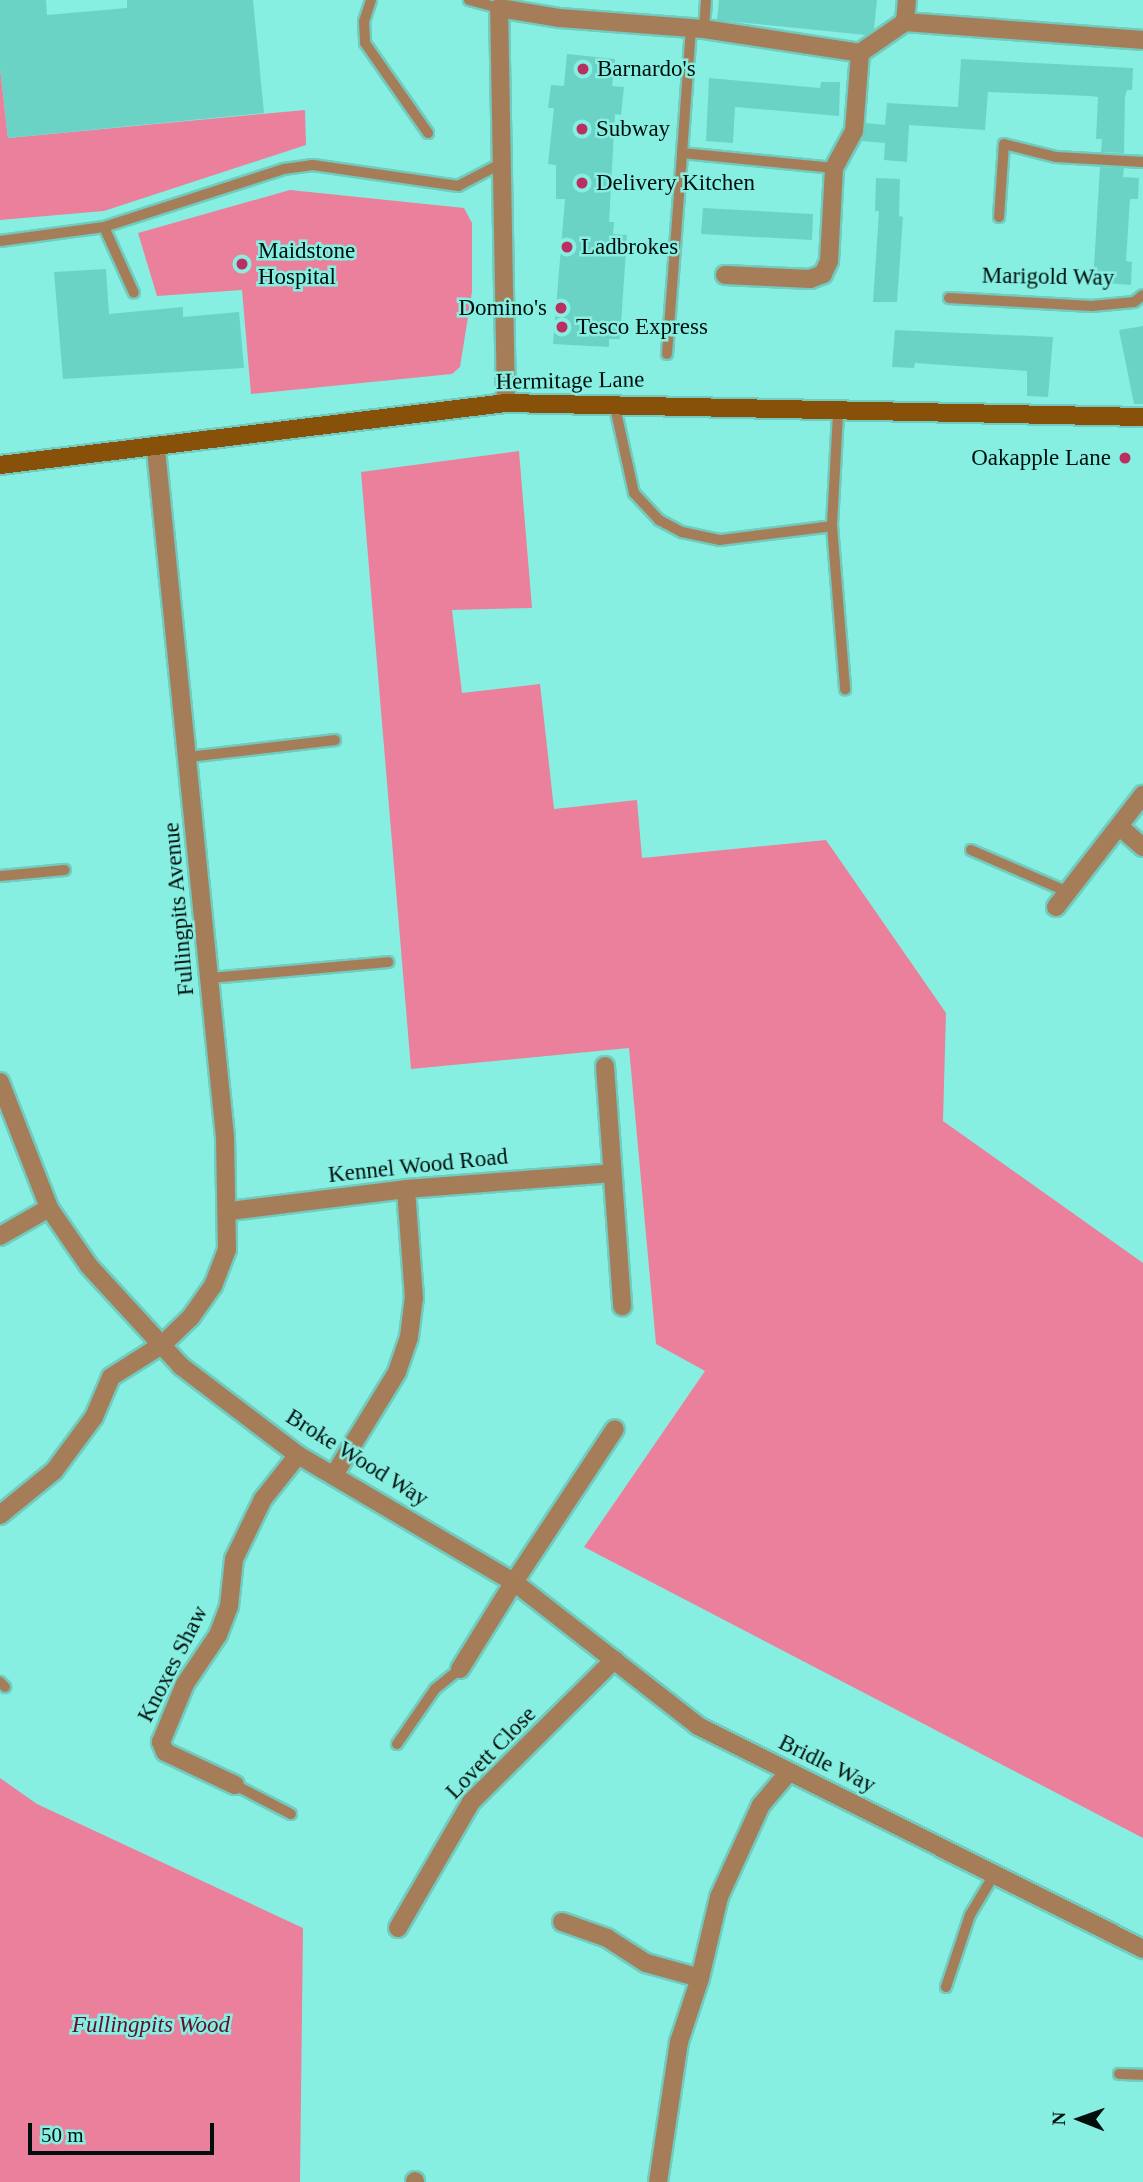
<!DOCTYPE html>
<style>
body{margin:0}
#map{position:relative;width:1143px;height:2182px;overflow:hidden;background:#86efe1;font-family:"Times New Roman",serif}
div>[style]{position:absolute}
.green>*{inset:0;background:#eb809c}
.building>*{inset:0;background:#6ad3c5}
.roads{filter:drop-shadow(2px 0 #71cbbf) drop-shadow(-2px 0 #71cbbf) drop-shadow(0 2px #71cbbf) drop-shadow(0 -2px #71cbbf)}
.service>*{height:10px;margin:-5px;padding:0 5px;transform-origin:5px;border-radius:5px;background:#a57e59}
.minor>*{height:18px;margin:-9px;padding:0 9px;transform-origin:9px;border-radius:9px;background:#a57e59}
.secondary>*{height:18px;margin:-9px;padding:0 9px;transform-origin:9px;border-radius:9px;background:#885109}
.dots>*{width:19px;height:19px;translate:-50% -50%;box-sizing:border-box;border:4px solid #86efe1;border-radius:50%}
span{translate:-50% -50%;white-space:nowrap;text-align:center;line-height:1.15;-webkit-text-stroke:5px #86efe1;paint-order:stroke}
.poi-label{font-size:23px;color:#000f0d}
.left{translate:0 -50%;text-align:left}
.right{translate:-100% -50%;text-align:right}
.street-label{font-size:23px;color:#000f0d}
.park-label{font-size:23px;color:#5e102d;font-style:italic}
.north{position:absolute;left:1045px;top:2084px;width:70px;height:70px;-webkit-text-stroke:5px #86efe1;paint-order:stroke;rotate:271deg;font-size:19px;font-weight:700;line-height:28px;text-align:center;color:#000f0d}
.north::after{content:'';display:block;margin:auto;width:24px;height:32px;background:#000f0d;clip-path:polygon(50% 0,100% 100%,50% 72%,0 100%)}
.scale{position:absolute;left:28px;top:2123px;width:186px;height:32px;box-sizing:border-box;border:4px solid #000f0d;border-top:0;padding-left:9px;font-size:21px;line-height:24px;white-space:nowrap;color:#000f0d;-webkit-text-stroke:5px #86efe1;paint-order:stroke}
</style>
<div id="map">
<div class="green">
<i style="clip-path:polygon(0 67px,8px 138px,305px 110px,306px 145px,104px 211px,0 220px)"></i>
<i style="clip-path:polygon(290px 190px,464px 208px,472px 223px,472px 292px,460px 367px,452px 374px,251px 394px,242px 290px,157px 296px,138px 233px)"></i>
<i style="clip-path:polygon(519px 451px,532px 608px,452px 610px,462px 693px,540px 684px,554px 809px,637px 800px,642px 858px,826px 840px,946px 1013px,943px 1121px,1143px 1263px,1143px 1838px,584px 1547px,705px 1371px,656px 1344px,629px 1048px,411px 1069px,361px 472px)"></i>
<i style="clip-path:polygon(0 1778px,37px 1804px,303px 1928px,300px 2182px,0 2182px)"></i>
</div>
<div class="building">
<i style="clip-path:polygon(0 0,46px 0,47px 15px,127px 8px,127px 0,253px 0,264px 113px,8px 138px,0 67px)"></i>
<i style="clip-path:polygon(719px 0,877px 0,874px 29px,866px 35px,717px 20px)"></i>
<i style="clip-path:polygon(567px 54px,615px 59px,612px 86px,624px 87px,621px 115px,615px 114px,609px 222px,614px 222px,613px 234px,627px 235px,620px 339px,609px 339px,609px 347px,553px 344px,565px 199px,556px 199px,556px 165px,548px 164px,554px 108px,548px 108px,551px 85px,564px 86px)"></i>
<i style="clip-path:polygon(961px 59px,1133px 68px,1132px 90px,1127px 90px,1125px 97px,1124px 153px,1101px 152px,1102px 139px,1096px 139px,1098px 97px,1090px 96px,988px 92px,985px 130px,909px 125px,907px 162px,884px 160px,885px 143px,862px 141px,866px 123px,885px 125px,887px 103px,958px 107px)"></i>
<i style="clip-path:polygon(709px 78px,820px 88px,821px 82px,840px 82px,839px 116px,735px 107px,733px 143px,706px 141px)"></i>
<i style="clip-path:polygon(1100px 167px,1124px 168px,1123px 177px,1139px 178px,1138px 199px,1130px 199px,1126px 261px,1132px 262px,1131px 285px,1093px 282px)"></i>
<i style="clip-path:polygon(876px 178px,900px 179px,899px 216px,903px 217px,897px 302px,873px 302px,879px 211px,875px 211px)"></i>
<i style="clip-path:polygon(703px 208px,813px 214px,812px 240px,701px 234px)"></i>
<i style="clip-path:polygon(106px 269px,109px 314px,183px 307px,183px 317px,239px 312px,244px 368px,63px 379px,54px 272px)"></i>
<i style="clip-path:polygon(1143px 326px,1143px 404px,1134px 404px,1119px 330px)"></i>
<i style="clip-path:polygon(895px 330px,1053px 337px,1048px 397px,1027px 396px,1027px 371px,915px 363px,914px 368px,892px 367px)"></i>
</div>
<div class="roads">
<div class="service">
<i style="left:371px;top:0;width:22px;rotate:108deg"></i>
<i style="left:364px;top:21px;width:22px;rotate:87deg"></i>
<i style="left:365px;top:43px;width:110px;rotate:55deg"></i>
<i style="left:469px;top:0;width:31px;rotate:15deg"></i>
<i style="left:691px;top:28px;width:125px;rotate:94.1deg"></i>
<i style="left:682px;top:153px;width:153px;rotate:5.6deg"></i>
<i style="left:704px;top:29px;width:29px;rotate:-86deg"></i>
<i style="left:999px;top:217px;width:73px;rotate:-86.1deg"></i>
<i style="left:1004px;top:144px;width:54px;rotate:14deg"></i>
<i style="left:1056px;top:157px;width:87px;rotate:3.3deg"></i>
<i style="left:104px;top:227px;width:72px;rotate:65.6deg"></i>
<i style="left:0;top:241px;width:105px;rotate:-7.7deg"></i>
<i style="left:104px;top:227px;width:189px;rotate:-17.9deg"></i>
<i style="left:284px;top:169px;width:29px;rotate:-8deg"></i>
<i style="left:313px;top:165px;width:147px;rotate:8.2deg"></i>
<i style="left:458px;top:186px;width:50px;rotate:-27.6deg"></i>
<i style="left:949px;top:298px;width:143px;rotate:3.2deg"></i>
<i style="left:1092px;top:306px;width:42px;rotate:-5.4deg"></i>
<i style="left:1134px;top:302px;width:11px;rotate:-38deg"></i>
<i style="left:667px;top:354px;width:202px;rotate:-85.7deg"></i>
<i style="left:614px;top:403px;width:92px;rotate:77.5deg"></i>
<i style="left:634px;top:493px;width:37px;rotate:47deg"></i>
<i style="left:659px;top:520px;width:26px;rotate:28deg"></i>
<i style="left:682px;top:532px;width:39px;rotate:12deg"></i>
<i style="left:720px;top:540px;width:113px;rotate:-7.1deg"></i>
<i style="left:838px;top:414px;width:112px;rotate:93.1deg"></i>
<i style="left:832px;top:526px;width:164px;rotate:85.4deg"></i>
<i style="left:189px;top:757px;width:147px;rotate:-6.6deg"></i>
<i style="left:971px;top:850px;width:106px;rotate:23.4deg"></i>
<i style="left:0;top:876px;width:65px;rotate:-5.3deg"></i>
<i style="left:210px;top:978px;width:179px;rotate:-5.1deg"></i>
<i style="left:0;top:1682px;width:7px;rotate:45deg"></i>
<i style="left:397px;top:1744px;width:67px;rotate:-55.4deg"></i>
<i style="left:435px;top:1689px;width:32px;rotate:-39deg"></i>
<i style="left:235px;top:1785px;width:63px;rotate:27.4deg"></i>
<i style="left:946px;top:1987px;width:76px;rotate:-71.6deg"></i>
<i style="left:970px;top:1915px;width:49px;rotate:-59.2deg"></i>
<i style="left:1119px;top:2074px;width:24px;rotate:2deg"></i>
</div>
<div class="minor">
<i style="left:905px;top:22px;width:22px;rotate:-85deg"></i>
<i style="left:725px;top:275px;width:85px;rotate:2.7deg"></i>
<i style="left:810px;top:279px;width:14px;rotate:-21deg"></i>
<i style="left:823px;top:274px;width:14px;rotate:-65deg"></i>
<i style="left:829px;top:261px;width:93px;rotate:-86.9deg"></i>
<i style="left:834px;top:168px;width:42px;rotate:-61.6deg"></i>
<i style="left:854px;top:131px;width:78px;rotate:-85.6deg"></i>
<i style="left:506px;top:403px;width:395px;rotate:-91deg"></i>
<i style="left:499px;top:8px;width:62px;rotate:9.3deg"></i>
<i style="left:560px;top:18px;width:144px;rotate:4.4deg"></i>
<i style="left:704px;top:29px;width:158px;rotate:8.7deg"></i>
<i style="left:860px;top:53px;width:55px;rotate:-34.6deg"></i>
<i style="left:905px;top:22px;width:239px;rotate:4.3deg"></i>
<i style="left:1121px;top:828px;width:29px;rotate:41deg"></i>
<i style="left:1056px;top:907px;width:142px;rotate:-52.2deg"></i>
<i style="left:605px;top:1066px;width:241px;rotate:85.9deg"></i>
<i style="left:0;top:1082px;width:135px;rotate:68.7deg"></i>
<i style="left:49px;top:1208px;width:70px;rotate:55.4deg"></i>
<i style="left:89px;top:1266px;width:136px;rotate:47.4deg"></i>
<i style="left:181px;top:1366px;width:147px;rotate:37.3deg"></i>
<i style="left:298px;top:1455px;width:251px;rotate:30.5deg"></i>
<i style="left:514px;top:1582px;width:183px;rotate:-56.6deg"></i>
<i style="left:230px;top:1211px;width:177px;rotate:-7.1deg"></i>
<i style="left:406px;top:1189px;width:207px;rotate:-4.4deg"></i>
<i style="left:0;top:1236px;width:56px;rotate:-29.7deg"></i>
<i style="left:334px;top:1475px;width:121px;rotate:-58.5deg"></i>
<i style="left:397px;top:1372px;width:37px;rotate:-71deg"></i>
<i style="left:409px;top:1337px;width:39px;rotate:-83deg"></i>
<i style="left:414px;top:1298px;width:109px;rotate:-94.2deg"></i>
<i style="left:0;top:1515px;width:70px;rotate:-39.2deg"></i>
<i style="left:54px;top:1471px;width:67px;rotate:-53.5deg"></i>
<i style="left:94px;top:1417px;width:43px;rotate:-67deg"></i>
<i style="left:111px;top:1377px;width:62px;rotate:-32.4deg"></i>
<i style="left:163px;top:1344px;width:39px;rotate:-44deg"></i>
<i style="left:191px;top:1317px;width:38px;rotate:-55deg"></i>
<i style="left:213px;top:1286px;width:39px;rotate:-69deg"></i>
<i style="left:227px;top:1250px;width:113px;rotate:-91deg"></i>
<i style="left:225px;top:1137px;width:691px;rotate:-95.73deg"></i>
<i style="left:460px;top:1669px;width:102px;rotate:-58.2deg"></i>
<i style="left:514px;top:1582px;width:234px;rotate:38deg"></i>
<i style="left:698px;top:1726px;width:498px;rotate:26.6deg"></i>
<i style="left:235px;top:1785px;width:77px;rotate:-154.8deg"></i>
<i style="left:165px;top:1752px;width:11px;rotate:-112deg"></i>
<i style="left:161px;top:1742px;width:63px;rotate:-67.5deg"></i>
<i style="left:185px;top:1684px;width:59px;rotate:-56deg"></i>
<i style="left:218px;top:1635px;width:31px;rotate:-69deg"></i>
<i style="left:229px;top:1606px;width:47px;rotate:-83.9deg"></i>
<i style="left:234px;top:1559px;width:67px;rotate:-64.2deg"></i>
<i style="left:263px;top:1499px;width:56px;rotate:-51.5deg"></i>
<i style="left:562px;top:1922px;width:48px;rotate:19.6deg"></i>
<i style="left:607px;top:1938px;width:46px;rotate:32.7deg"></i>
<i style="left:646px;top:1963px;width:56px;rotate:15.5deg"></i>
<i style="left:700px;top:1978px;width:83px;rotate:-76.8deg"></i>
<i style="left:719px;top:1897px;width:101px;rotate:-65.5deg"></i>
<i style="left:761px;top:1805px;width:42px;rotate:-49.8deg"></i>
<i style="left:398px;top:1928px;width:146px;rotate:-59.9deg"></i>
<i style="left:471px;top:1802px;width:202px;rotate:-44.8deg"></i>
<i style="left:415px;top:2182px;width:1px;rotate:-90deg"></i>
<i style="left:658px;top:2182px;width:142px;rotate:-81.5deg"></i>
<i style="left:679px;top:2042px;width:67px;rotate:-71.8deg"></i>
</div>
<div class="secondary">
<i style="left:0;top:465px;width:510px;rotate:-6.99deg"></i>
<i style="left:506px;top:403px;width:637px;rotate:1.26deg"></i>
</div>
</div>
<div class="dots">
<i style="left:583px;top:69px;background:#bb2e61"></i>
<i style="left:582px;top:129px;background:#bb2e61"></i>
<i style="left:582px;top:183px;background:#bb2e61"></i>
<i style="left:567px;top:247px;background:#bb2e61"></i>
<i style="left:242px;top:264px;background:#bb2e61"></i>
<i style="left:561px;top:308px;background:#bb2e61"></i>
<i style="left:562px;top:327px;background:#bb2e61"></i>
<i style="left:1125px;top:458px;background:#bb2e61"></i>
</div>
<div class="poi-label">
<span class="left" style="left:597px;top:69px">Barnardo's</span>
<span class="left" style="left:596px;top:129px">Subway</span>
<span class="left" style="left:596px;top:183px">Delivery Kitchen</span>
<span class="left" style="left:581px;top:247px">Ladbrokes</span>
<span class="left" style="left:258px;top:264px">Maidstone<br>Hospital</span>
<span class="right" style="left:547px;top:308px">Domino's</span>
<span class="left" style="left:576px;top:327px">Tesco Express</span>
<span class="right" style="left:1111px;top:458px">Oakapple Lane</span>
</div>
<div class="street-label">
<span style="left:1048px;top:277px;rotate:1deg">Marigold Way</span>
<span style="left:570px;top:381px;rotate:-1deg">Hermitage Lane</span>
<span style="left:179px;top:909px;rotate:-95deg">Fullingpits Avenue</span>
<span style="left:418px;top:1166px;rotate:-6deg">Kennel Wood Road</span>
<span style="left:357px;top:1458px;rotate:32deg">Broke Wood Way</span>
<span style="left:173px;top:1664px;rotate:-63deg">Knoxes Shaw</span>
<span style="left:491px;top:1753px;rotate:-46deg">Lovett Close</span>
<span style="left:827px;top:1764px;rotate:26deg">Bridle Way</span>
</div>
<div class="park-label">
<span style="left:151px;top:2025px">Fullingpits Wood</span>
</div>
<div class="north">N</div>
<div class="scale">50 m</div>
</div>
